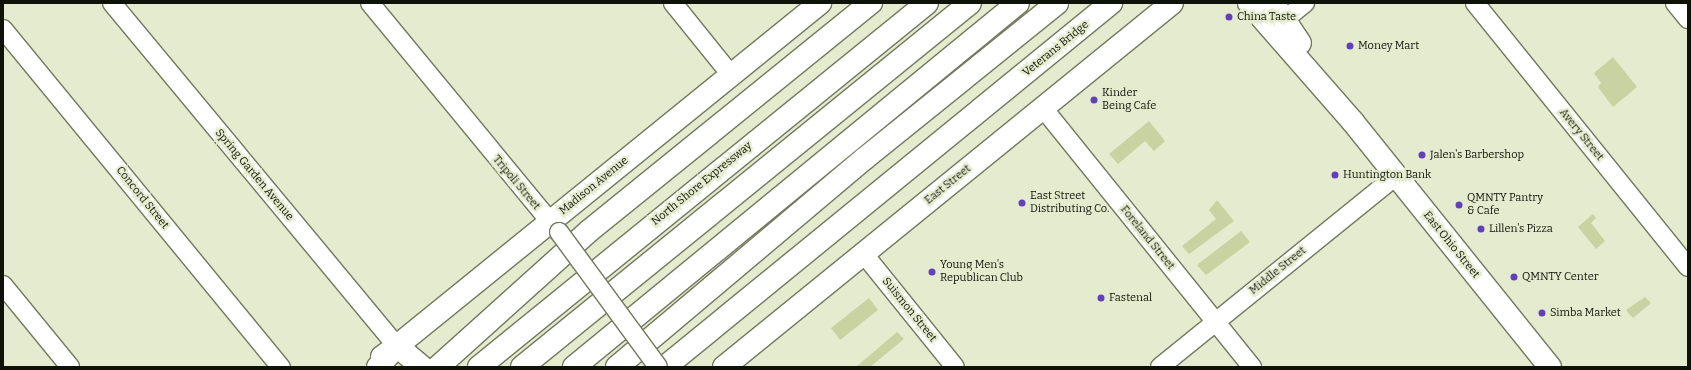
<!DOCTYPE html>
<style>
body{margin:0}
#map{position:relative;width:1691px;height:370px;overflow:hidden;background:#e4ebce;font-family:Bitter,serif}
div>[style]{position:absolute}
.green>*{inset:0;background:#c8d3a1}
.roads{filter:drop-shadow(1px 0 #73795e) drop-shadow(-1px 0 #73795e) drop-shadow(0 1px #73795e) drop-shadow(0 -1px #73795e)}
.minor>*{height:18px;margin:-9px;padding:0 9px;transform-origin:9px;border-radius:9px;background:#fff}
.secondary>*{height:22px;margin:-11px;padding:0 11px;transform-origin:11px;border-radius:11px;background:#fff}
.primary>*{height:22px;margin:-11px;padding:0 11px;transform-origin:11px;border-radius:11px;background:#fff}
.motorway>*{height:22px;margin:-11px;padding:0 11px;transform-origin:11px;border-radius:11px;background:#fff}
.bridges{filter:drop-shadow(1px 0 #73795e) drop-shadow(-1px 0 #73795e) drop-shadow(0 1px #73795e) drop-shadow(0 -1px #73795e)}
.minor-bridge>*{height:18px;margin:-9px;padding:0 9px;transform-origin:9px;border-radius:9px;background:#fff}
.dots>*{width:11px;height:11px;translate:-50% -50%;box-sizing:border-box;border:2px solid #e4ebce;border-radius:50%}
span{translate:-50% -50%;white-space:nowrap;text-align:center;line-height:1.15;-webkit-text-stroke:4px #e4ebce;paint-order:stroke}
.poi-label{font-size:11px;color:#0f1208}
.left{translate:0 -50%;text-align:left}
.street-label{font-size:11px;color:#0f1208}
.frame{position:absolute;inset:0;border:4px solid #0f1208;pointer-events:none}
</style>
<div id="map">
<div class="green">
<i style="clip-path:polygon(1613px 57px,1637px 87px,1613px 107px,1598px 87px,1601px 83px,1594px 73px)"></i>
<i style="clip-path:polygon(1149px 121px,1165px 141px,1154px 151px,1145px 141px,1118px 164px,1109px 154px)"></i>
<i style="clip-path:polygon(1217px 200px,1234px 221px,1189px 254px,1182px 246px,1216px 219px,1209px 210px)"></i>
<i style="clip-path:polygon(1593px 214px,1596px 218px,1591px 223px,1605px 241px,1596px 249px,1578px 227px)"></i>
<i style="clip-path:polygon(1241px 231px,1250px 242px,1206px 275px,1197px 265px)"></i>
<i style="clip-path:polygon(1645px 297px,1651px 303px,1633px 318px,1626px 310px)"></i>
<i style="clip-path:polygon(869px 298px,878px 310px,840px 340px,831px 328px)"></i>
<i style="clip-path:polygon(897px 332px,904px 339px,870px 367px,856px 367px)"></i>
</div>
<div class="roads">
<div class="minor">
<i style="left:112px;top:3px;width:446px;rotate:50.3deg"></i>
<i style="left:370px;top:3px;width:297px;rotate:50.5deg"></i>
<i style="left:673px;top:3px;width:92px;rotate:51.1deg"></i>
<i style="left:1475px;top:3px;width:339px;rotate:51.1deg"></i>
<i style="left:1675px;top:3px;width:21px;rotate:51deg"></i>
<i style="left:1284px;top:20px;width:27px;rotate:-39deg"></i>
<i style="left:3px;top:29px;width:438px;rotate:50.6deg"></i>
<i style="left:1043px;top:108px;width:333px;rotate:51.1deg"></i>
<i style="left:863px;top:253px;width:146px;rotate:51.1deg"></i>
<i style="left:3px;top:285px;width:106px;rotate:50.7deg"></i>
<i style="left:1160px;top:367px;width:304px;rotate:-39deg"></i>
</div>
<div class="secondary">
<i style="left:1249px;top:3px;width:158px;rotate:48.8deg"></i>
<i style="left:1353px;top:122px;width:314px;rotate:51.2deg"></i>
<i style="left:1273px;top:3px;width:48px;rotate:56deg"></i>
<i style="left:382px;top:357px;width:19px;rotate:-36deg"></i>
<i style="left:397px;top:346px;width:33px;rotate:40deg"></i>
</div>
<div class="primary">
<i style="left:397px;top:346px;width:545px;rotate:-39.04deg"></i>
<i style="left:724px;top:367px;width:577px;rotate:-39.09deg"></i>
</div>
<div class="motorway">
<i style="left:378px;top:367px;width:28px;rotate:-48deg"></i>
<i style="left:438px;top:367px;width:203px;rotate:-42deg"></i>
<i style="left:589px;top:231px;width:363px;rotate:-39deg"></i>
<i style="left:479px;top:367px;width:577px;rotate:-39.09deg"></i>
<i style="left:522px;top:367px;width:577px;rotate:-39.09deg"></i>
<i style="left:574px;top:367px;width:574px;rotate:-39.35deg"></i>
<i style="left:617px;top:367px;width:323px;rotate:-40.1deg"></i>
<i style="left:864px;top:159px;width:248px;rotate:-38.9deg"></i>
<i style="left:665px;top:367px;width:576px;rotate:-39.22deg"></i>
</div>
</div>
<div class="bridges">
<div class="minor-bridge">
<i style="left:559px;top:232px;width:167px;rotate:53.7deg"></i>
</div>
</div>
<div class="dots">
<i style="left:1229px;top:17px;background:#6140b9"></i>
<i style="left:1350px;top:46px;background:#6140b9"></i>
<i style="left:1094px;top:100px;background:#6140b9"></i>
<i style="left:1422px;top:155px;background:#6140b9"></i>
<i style="left:1335px;top:175px;background:#6140b9"></i>
<i style="left:1022px;top:203px;background:#6140b9"></i>
<i style="left:1459px;top:205px;background:#6140b9"></i>
<i style="left:1481px;top:229px;background:#6140b9"></i>
<i style="left:932px;top:272px;background:#6140b9"></i>
<i style="left:1514px;top:277px;background:#6140b9"></i>
<i style="left:1101px;top:298px;background:#6140b9"></i>
<i style="left:1542px;top:313px;background:#6140b9"></i>
</div>
<div class="poi-label">
<span class="left" style="left:1237px;top:17px">China Taste</span>
<span class="left" style="left:1358px;top:46px">Money Mart</span>
<span class="left" style="left:1102px;top:100px">Kinder<br>Being Cafe</span>
<span class="left" style="left:1430px;top:155px">Jalen's Barbershop</span>
<span class="left" style="left:1343px;top:175px">Huntington Bank</span>
<span class="left" style="left:1030px;top:203px">East Street<br>Distributing Co.</span>
<span class="left" style="left:1467px;top:205px">QMNTY Pantry<br>&amp; Cafe</span>
<span class="left" style="left:1489px;top:229px">Lillen's Pizza</span>
<span class="left" style="left:940px;top:272px">Young Men's<br>Republican Club</span>
<span class="left" style="left:1522px;top:277px">QMNTY Center</span>
<span class="left" style="left:1109px;top:298px">Fastenal</span>
<span class="left" style="left:1550px;top:313px">Simba Market</span>
</div>
<div class="street-label">
<span style="left:1056px;top:49px;rotate:-39deg">Veterans Bridge</span>
<span style="left:1581px;top:135px;rotate:51deg">Avery Street</span>
<span style="left:254px;top:175px;rotate:50deg">Spring Garden Avenue</span>
<span style="left:516px;top:183px;rotate:50deg">Tripoli Street</span>
<span style="left:702px;top:184px;rotate:-39deg">North Shore Expressway</span>
<span style="left:948px;top:185px;rotate:-39deg">East Street</span>
<span style="left:594px;top:186px;rotate:-39deg">Madison Avenue</span>
<span style="left:142px;top:198px;rotate:51deg">Concord Street</span>
<span style="left:1147px;top:238px;rotate:51deg">Foreland Street</span>
<span style="left:1451px;top:245px;rotate:51deg">East Ohio Street</span>
<span style="left:1278px;top:271px;rotate:-39deg">Middle Street</span>
<span style="left:909px;top:310px;rotate:51deg">Suismon Street</span>
</div>
<div class="frame"></div>
</div>
